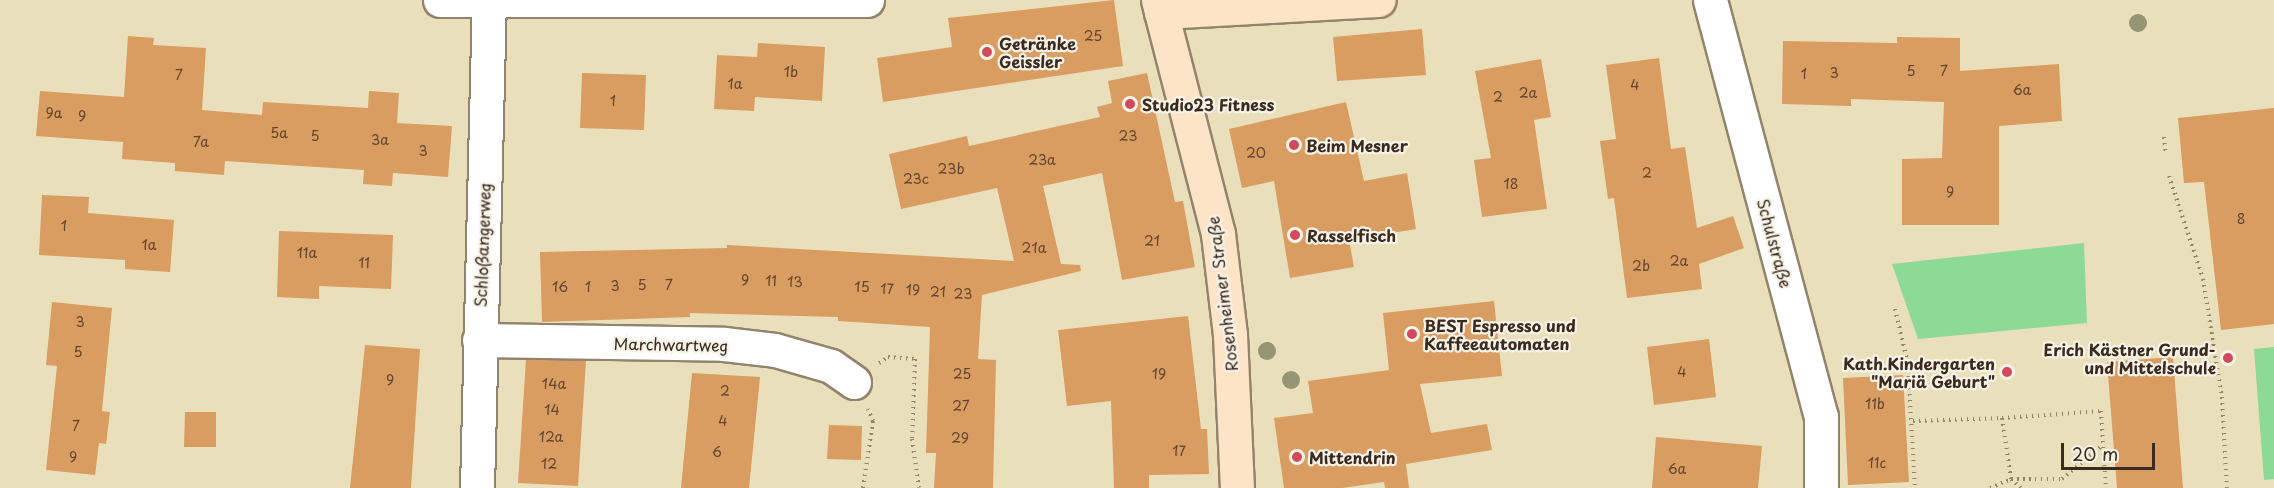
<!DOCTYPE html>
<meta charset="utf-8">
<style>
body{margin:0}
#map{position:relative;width:2274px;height:488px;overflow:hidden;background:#eadfbb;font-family:"Playpen Sans",sans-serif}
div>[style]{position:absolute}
.green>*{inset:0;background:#8dd996}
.building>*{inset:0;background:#d99c61}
.path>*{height:4px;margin-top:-2px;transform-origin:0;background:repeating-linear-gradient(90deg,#92846c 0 1.5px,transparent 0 6px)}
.roads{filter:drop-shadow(2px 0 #92846c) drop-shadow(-2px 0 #92846c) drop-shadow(0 2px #92846c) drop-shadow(0 -2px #92846c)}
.street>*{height:33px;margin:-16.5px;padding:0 16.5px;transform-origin:16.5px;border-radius:16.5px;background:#fff}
.secondary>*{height:33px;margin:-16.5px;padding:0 16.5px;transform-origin:16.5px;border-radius:16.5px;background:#fee4c6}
.trees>*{width:18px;height:18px;margin:-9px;border-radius:50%;background:#959475}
.dots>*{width:16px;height:16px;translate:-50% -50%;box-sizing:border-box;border:3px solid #f7f3e8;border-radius:50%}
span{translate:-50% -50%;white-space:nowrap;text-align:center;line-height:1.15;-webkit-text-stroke:4.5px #f7f3e8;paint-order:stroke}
.number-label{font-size:14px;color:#62462f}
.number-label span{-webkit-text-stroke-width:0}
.poi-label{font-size:16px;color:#3b2a1e;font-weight:700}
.left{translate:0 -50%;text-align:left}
.right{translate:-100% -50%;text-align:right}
.street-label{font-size:16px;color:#3b2a1e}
.scale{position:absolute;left:2061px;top:443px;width:94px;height:27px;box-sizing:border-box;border:3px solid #3b2a1e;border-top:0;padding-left:8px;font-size:18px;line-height:21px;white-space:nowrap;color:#3b2a1e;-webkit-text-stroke:4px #f7f3e8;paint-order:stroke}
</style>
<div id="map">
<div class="green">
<i style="clip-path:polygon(2084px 243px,2087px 323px,1918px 339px,1892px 264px)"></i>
<i style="clip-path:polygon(2274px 347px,2274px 479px,2264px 480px,2254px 349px)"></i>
</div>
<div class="building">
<i style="clip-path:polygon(1114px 0,1123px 66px,883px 102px,877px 58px,952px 47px,948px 18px)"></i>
<i style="clip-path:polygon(1422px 29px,1426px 75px,1337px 81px,1333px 37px)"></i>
<i style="clip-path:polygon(128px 36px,154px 38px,153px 45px,206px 48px,202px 110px,262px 115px,263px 102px,368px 108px,369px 91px,399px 93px,397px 123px,452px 126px,448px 177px,393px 173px,392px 186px,363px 184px,364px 170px,225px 161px,224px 175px,175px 171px,175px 163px,122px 159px,123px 142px,36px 136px,40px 91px,124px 97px)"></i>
<i style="clip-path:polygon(1897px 37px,1960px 38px,1960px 71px,2059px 64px,2062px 121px,1999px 126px,1999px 225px,1902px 225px,1902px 159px,1942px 158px,1944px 102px,1851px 99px,1851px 106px,1782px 104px,1783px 41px,1897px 43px)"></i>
<i style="clip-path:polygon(758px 43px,825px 47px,822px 101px,755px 97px,754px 111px,714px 109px,717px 55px,757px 57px)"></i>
<i style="clip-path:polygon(1659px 58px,1671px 149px,1685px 147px,1697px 228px,1733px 216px,1744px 248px,1699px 264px,1702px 289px,1627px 298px,1614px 198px,1608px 199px,1600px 141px,1616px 139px,1606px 65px)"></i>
<i style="clip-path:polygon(1541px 59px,1551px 117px,1534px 120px,1547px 209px,1482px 217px,1474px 160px,1491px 158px,1475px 71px)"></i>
<i style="clip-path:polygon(582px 73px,646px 75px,644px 130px,580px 128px)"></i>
<i style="clip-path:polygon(1147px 73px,1175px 202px,1183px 201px,1195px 267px,1122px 280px,1102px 173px,1043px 186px,1061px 264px,1080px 265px,1081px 271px,982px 295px,978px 359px,996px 360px,993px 488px,934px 488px,936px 453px,926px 453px,930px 327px,838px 321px,838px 317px,690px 313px,690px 317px,542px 322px,540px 252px,727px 248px,727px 245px,1014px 261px,997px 188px,901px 209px,889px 154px,967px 136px,969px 146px,1100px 117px,1097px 107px,1112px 103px,1108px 81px)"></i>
<i style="clip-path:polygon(1346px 102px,1364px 181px,1407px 173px,1416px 229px,1349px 240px,1354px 267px,1290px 278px,1274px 181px,1242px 188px,1229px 129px)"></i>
<i style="clip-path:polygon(2274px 108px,2274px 324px,2221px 330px,2204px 182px,2184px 183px,2178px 118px)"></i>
<i style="clip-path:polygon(42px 195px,89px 197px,88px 213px,174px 220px,170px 272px,125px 269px,125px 260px,39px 255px)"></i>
<i style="clip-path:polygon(279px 231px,393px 235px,391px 289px,319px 286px,319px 299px,277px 297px)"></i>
<i style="clip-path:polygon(1494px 301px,1502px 376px,1420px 384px,1431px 433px,1487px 424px,1492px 450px,1406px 464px,1409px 488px,1385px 488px,1384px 482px,1342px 488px,1284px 488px,1274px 418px,1313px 413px,1308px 381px,1389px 370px,1383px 313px)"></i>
<i style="clip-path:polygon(52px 302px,112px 308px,102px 411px,110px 412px,106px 444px,99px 443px,95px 475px,46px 470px,57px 366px,46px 365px)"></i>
<i style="clip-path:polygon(1188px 316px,1201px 429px,1207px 429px,1209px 474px,1149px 475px,1149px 488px,1114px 488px,1111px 401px,1067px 406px,1058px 330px)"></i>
<i style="clip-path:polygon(1709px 339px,1716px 397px,1654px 405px,1647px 347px)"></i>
<i style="clip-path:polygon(365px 345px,420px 349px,411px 488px,350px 488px)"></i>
<i style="clip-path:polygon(2173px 357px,2183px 488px,2117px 488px,2107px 362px)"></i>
<i style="clip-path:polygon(526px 360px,586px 360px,578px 486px,518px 483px)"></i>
<i style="clip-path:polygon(692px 373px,760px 377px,749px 488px,681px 488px)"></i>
<i style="clip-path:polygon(1903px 375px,1909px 482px,1848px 485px,1843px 378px)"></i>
<i style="clip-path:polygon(185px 412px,216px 412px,216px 447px,184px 447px)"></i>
<i style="clip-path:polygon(829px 425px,862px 426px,861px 460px,827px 459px)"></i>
<i style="clip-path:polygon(1656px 437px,1762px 446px,1758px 488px,1652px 488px)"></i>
</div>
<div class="path">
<i style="left:2164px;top:137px;width:18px;rotate:84deg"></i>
<i style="left:2169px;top:176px;width:108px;rotate:71.7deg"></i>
<i style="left:2203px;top:279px;width:120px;rotate:80.9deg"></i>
<i style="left:2222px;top:397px;width:91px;rotate:86.9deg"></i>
<i style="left:1895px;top:309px;width:57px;rotate:76.7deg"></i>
<i style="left:1908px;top:364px;width:124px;rotate:86.8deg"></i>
<i style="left:879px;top:363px;width:11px;rotate:-34deg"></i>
<i style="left:888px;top:357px;width:27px;rotate:4deg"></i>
<i style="left:915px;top:359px;width:80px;rotate:92.1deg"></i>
<i style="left:912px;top:439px;width:49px;rotate:81.9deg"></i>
<i style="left:2002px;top:418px;width:99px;rotate:-4deg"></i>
<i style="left:2101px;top:411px;width:77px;rotate:86.3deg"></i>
<i style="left:1913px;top:421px;width:89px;rotate:-1.9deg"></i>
<i style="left:2002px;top:418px;width:62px;rotate:81.6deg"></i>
<i style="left:2011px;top:479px;width:13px;rotate:42deg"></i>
<i style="left:863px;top:488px;width:68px;rotate:-81.5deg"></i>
<i style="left:873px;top:421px;width:13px;rotate:-113deg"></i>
<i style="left:1990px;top:488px;width:23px;rotate:-23deg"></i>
<i style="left:2011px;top:479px;width:51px"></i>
<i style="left:2062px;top:479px;width:53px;rotate:-39.7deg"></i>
</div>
<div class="roads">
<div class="street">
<i style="left:440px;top:0;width:427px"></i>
<i style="left:1710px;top:0;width:431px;rotate:75.1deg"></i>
<i style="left:1821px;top:416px;width:72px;rotate:90deg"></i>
<i style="left:479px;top:340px;width:245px;rotate:0.9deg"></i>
<i style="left:724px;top:344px;width:51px;rotate:6.7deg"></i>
<i style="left:775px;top:350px;width:58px;rotate:15.9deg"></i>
<i style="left:831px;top:366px;width:28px;rotate:35deg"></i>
<i style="left:477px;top:488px;width:485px;rotate:-88.6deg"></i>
</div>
<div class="secondary">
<i style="left:1158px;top:0;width:242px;rotate:75.6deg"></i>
<i style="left:1218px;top:234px;width:102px;rotate:83.2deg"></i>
<i style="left:1230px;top:335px;width:153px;rotate:87.4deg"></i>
<i style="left:1161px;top:12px;width:218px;rotate:-3.2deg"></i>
</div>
</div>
<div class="trees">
<i style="left:2138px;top:23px"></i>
<i style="left:1267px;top:351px"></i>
<i style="left:1291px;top:380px"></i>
</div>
<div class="dots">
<i style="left:987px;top:52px;background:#d1495b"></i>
<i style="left:1130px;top:104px;background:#d1495b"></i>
<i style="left:1294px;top:145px;background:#d1495b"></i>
<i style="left:1295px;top:235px;background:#d1495b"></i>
<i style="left:1412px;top:334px;background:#d1495b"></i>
<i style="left:2228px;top:358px;background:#d1495b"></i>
<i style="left:2007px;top:372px;background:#d1495b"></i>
<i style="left:1297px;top:457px;background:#d1495b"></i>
</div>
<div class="number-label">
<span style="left:1093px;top:36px">25</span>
<span style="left:1911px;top:71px">5</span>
<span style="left:1944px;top:71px">7</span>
<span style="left:791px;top:72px">1b</span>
<span style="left:1834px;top:73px">3</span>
<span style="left:1804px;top:74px">1</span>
<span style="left:179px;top:75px">7</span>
<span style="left:735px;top:84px">1a</span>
<span style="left:1635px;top:85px">4</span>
<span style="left:2022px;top:90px">6a</span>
<span style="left:1528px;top:93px">2a</span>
<span style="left:1498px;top:97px">2</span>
<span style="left:613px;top:101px">1</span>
<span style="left:54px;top:113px">9a</span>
<span style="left:82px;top:116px">9</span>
<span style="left:279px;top:133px">5a</span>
<span style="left:315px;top:136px">5</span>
<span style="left:1128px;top:136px">23</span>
<span style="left:380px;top:140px">3a</span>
<span style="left:201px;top:142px">7a</span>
<span style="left:423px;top:151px">3</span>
<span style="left:1256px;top:153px">20</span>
<span style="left:1042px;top:160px">23a</span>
<span style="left:951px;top:169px">23b</span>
<span style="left:1647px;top:173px">2</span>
<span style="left:916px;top:179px">23c</span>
<span style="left:1511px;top:184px">18</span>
<span style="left:1950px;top:192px">9</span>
<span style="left:2241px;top:219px">8</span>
<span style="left:64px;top:226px">1</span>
<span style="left:1152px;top:241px">21</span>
<span style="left:149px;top:245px">1a</span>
<span style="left:1034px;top:248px">21a</span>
<span style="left:307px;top:253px">11a</span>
<span style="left:1679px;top:261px">2a</span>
<span style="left:364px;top:263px">11</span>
<span style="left:1641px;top:266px">2b</span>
<span style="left:745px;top:280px">9</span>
<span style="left:771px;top:281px">11</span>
<span style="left:795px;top:282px">13</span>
<span style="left:642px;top:285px">5</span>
<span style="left:669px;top:285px">7</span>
<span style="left:615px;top:286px">3</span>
<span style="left:560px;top:287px">16</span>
<span style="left:588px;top:287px">1</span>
<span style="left:862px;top:287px">15</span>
<span style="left:887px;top:289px">17</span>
<span style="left:913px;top:290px">19</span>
<span style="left:938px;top:292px">21</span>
<span style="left:963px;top:294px">23</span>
<span style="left:80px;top:322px">3</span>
<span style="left:78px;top:352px">5</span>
<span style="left:1682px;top:372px">4</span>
<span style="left:962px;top:374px">25</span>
<span style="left:1159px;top:374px">19</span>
<span style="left:390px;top:380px">9</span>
<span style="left:554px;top:384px">14a</span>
<span style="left:725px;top:391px">2</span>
<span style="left:1875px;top:404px">11b</span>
<span style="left:961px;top:406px">27</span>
<span style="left:552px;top:410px">14</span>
<span style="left:723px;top:421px">4</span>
<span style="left:76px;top:426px">7</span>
<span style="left:551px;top:437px">12a</span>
<span style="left:960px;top:438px">29</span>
<span style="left:1179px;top:451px">17</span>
<span style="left:717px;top:452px">6</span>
<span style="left:73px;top:457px">9</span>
<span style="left:1877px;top:463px">11c</span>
<span style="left:549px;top:464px">12</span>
<span style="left:1677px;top:469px">6a</span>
</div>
<div class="poi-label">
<span class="left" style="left:999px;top:52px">Getränke<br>Geissler</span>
<span class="left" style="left:1142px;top:104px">Studio23 Fitness</span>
<span class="left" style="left:1306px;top:145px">Beim Mesner</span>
<span class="left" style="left:1307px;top:235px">Rasselfisch</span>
<span class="left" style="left:1424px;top:334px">BEST Espresso und<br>Kaffeeautomaten</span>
<span class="right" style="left:2216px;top:358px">Erich Kästner Grund-<br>und Mittelschule</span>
<span class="right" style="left:1995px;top:372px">Kath.Kindergarten<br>"Mariä Geburt"</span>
<span class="left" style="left:1309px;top:457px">Mittendrin</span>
</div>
<div class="street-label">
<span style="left:1775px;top:243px;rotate:75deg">Schulstraße</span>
<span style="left:482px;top:245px;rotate:-88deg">Schloßangerweg</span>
<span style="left:1222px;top:294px;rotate:-97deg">Rosenheimer Straße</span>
<span style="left:671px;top:344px;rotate:1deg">Marchwartweg</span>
</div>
<div class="scale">20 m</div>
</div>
